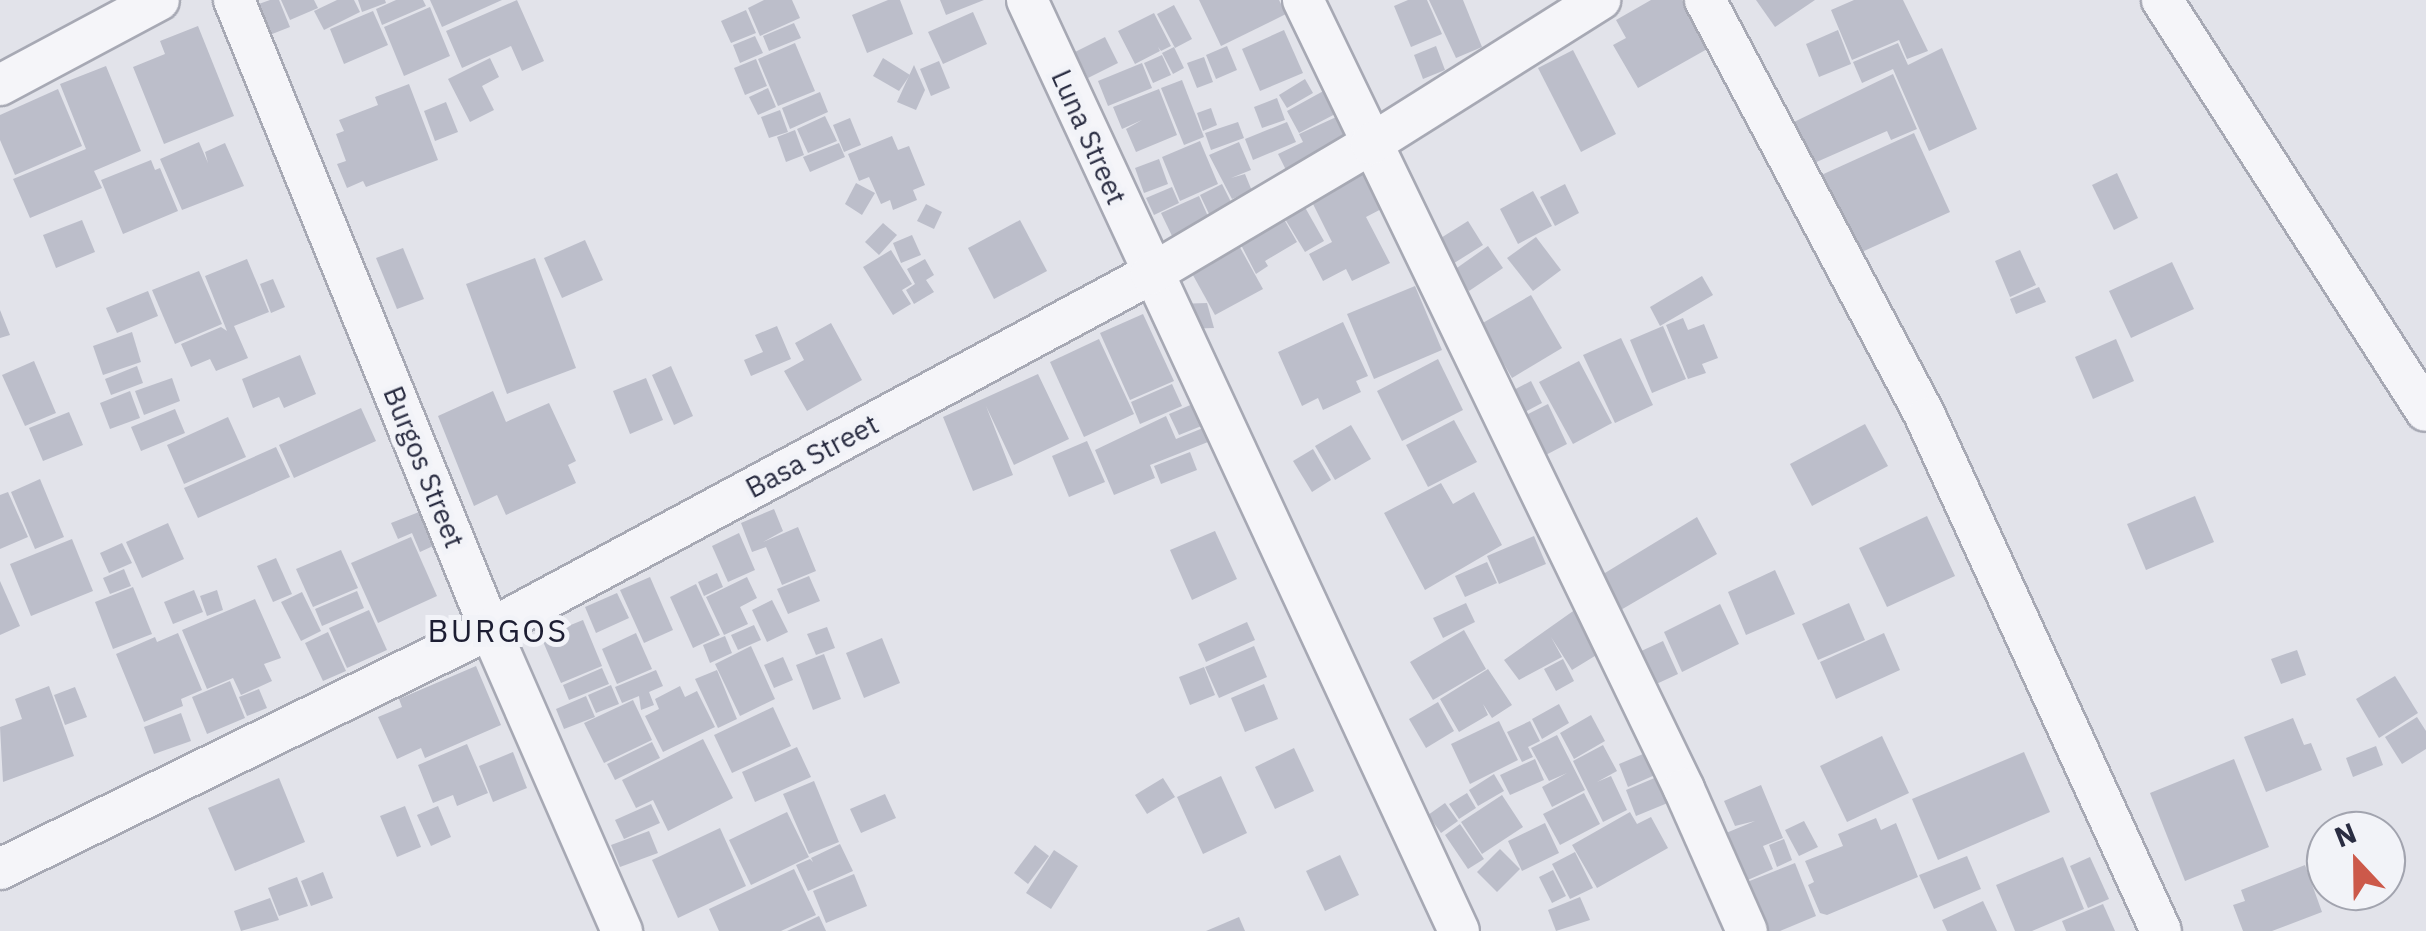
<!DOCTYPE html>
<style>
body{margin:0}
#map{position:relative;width:2426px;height:931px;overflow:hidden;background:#e2e3ea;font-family:"IBM Plex Sans",sans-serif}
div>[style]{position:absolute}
.building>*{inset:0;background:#bcbeca}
.roads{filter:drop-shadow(2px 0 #a7a9b4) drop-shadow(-2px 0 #a7a9b4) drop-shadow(0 2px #a7a9b4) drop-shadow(0 -2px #a7a9b4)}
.minor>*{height:40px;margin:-20px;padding:0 20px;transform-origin:20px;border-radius:20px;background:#f5f5f9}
span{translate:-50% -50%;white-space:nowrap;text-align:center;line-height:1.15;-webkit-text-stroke:10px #f2f3f8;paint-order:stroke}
.street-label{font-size:28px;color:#2a2d42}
.quarter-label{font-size:32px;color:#1d1e33;letter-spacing:2.5px}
.north{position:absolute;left:2306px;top:811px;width:100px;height:100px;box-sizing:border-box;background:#f2f3f8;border:2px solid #a2a4af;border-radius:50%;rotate:338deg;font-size:28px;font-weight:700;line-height:40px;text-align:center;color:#2a2d42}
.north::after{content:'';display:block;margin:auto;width:35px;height:45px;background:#cc594a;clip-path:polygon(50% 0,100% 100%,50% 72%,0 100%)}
</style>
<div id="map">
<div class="building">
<i style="clip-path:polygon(270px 0,279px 0,290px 27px,267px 36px,256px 5px)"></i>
<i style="clip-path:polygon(281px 0,314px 0,318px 8px,290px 20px)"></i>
<i style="clip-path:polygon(337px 0,354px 0,360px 12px,324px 30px,314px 11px)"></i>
<i style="clip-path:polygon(358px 0,385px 0,386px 3px,362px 12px)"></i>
<i style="clip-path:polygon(396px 0,423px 0,426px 6px,382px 25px,376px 9px)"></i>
<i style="clip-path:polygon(430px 0,502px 0,442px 27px)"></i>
<i style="clip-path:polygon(517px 0,544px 61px,522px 71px,511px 46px,462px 68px,446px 31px)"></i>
<i style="clip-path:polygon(764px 0,792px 0,800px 18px,760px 36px,748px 8px)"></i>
<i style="clip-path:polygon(888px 0,900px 0,913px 34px,867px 53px,852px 15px)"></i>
<i style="clip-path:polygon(940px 0,984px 0,946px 15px)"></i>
<i style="clip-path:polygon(1199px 0,1279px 0,1286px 14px,1221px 46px)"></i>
<i style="clip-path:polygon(1408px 0,1427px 0,1442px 34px,1411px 47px,1394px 6px)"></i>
<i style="clip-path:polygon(1429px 0,1463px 0,1482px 47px,1456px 58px)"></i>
<i style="clip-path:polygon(1651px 0,1682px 0,1709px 48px,1638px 88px,1613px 45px,1626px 38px,1616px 20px)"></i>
<i style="clip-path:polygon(1756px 0,1815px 0,1775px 27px)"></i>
<i style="clip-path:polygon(1854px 0,1903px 0,1928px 51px,1907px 59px,1899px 40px,1852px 60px,1831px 10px)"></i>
<i style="clip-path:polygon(1174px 5px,1192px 39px,1175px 48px,1157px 14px)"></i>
<i style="clip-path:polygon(430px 7px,450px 56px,404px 76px,384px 27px)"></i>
<i style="clip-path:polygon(746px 10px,756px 33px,731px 43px,721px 21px)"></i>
<i style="clip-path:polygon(373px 11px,388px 45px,344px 64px,330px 29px)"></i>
<i style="clip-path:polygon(973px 12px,987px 44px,943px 64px,928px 32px)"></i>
<i style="clip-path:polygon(1154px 13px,1171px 46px,1161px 51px,1158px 47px,1160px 51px,1135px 64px,1118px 31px)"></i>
<i style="clip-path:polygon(794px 23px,801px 38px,769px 51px,763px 36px)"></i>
<i style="clip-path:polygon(198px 26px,234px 116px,164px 144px,133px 67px,165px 54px,160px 41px)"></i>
<i style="clip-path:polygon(1284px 30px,1303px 73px,1260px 91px,1242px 49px)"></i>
<i style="clip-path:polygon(1838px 30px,1851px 64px,1819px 77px,1806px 44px)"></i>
<i style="clip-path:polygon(755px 36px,763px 53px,740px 63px,733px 45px)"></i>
<i style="clip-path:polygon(1105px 37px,1118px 63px,1088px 78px,1075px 52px)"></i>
<i style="clip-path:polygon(795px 43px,815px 91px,778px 106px,758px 59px)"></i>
<i style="clip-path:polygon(1898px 43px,1908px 65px,1942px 48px,1977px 129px,1929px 151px,1893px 69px,1862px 83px,1853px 62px)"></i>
<i style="clip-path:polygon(1227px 46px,1237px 70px,1216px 79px,1206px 55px)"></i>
<i style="clip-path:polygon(1436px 46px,1445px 70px,1423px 79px,1414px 55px)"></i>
<i style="clip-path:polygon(1174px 47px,1184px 68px,1173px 74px,1162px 53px)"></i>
<i style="clip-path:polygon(1573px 50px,1616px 134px,1581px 152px,1538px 68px)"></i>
<i style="clip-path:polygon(1162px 55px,1171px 75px,1153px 83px,1144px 63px)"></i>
<i style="clip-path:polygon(1204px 57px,1213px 82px,1197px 88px,1187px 63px)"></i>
<i style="clip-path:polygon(490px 58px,499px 77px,482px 86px,494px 110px,470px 122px,448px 79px)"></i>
<i style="clip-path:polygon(883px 58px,910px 75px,899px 91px,873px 76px)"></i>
<i style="clip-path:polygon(756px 59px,767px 86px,745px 95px,734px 68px)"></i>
<i style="clip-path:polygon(939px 61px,950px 88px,931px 96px,920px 69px)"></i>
<i style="clip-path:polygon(1142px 63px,1152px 88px,1108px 106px,1098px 81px)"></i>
<i style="clip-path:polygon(914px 65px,925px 90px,916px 110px,897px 102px)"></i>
<i style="clip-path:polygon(106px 66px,141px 151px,94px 171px,102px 188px,30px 218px,13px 179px,86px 149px,60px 84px)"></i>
<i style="clip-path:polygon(1893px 74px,1917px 129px,1891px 140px,1887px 131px,1812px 164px,1794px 122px)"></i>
<i style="clip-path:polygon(1305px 79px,1313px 93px,1287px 108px,1279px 95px)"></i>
<i style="clip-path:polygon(1182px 80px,1204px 137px,1184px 145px,1161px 88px)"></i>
<i style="clip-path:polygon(409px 84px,438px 160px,366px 187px,363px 181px,347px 188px,337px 164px,346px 161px,336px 134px,344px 131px,339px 120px,378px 105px,375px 97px)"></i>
<i style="clip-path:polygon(768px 88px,776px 107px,758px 115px,749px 97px)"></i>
<i style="clip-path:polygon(58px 89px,82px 146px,15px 175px,0 140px,0 115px)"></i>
<i style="clip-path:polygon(1159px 89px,1177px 135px,1136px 152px,1126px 129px,1142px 120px,1122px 129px,1113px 107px)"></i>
<i style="clip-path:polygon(1327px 89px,1339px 112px,1299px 133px,1287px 111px)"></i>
<i style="clip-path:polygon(820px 92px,828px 112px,790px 129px,782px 108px)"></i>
<i style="clip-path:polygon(1277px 98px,1285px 120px,1262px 128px,1254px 107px)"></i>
<i style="clip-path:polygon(446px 102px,458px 132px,435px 141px,424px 111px)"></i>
<i style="clip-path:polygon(1211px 108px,1217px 125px,1203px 131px,1197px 113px)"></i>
<i style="clip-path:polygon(780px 110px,788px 132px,769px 138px,761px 117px)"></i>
<i style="clip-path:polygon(1345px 113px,1356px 137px,1287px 172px,1278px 154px,1303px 142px,1299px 134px)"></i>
<i style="clip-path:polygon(825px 116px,837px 141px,808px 153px,797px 129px)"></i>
<i style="clip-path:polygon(850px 118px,861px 145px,844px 152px,833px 125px)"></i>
<i style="clip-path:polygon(1238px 122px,1244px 138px,1211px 150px,1205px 133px)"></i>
<i style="clip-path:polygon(1287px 122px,1296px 142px,1253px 160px,1245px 139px)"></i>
<i style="clip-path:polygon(795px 130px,804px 155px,786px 162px,777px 137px)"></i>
<i style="clip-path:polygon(1914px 133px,1950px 212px,1853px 256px,1817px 177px)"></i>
<i style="clip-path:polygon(892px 136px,898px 150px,909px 146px,925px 185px,913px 190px,917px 200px,893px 210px,890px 200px,881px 204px,869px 177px,859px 181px,848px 154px)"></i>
<i style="clip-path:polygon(1200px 141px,1218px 184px,1180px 201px,1162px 157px)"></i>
<i style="clip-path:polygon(199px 142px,208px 163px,205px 152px,225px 143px,244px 186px,182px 210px,160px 159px)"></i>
<i style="clip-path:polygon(1239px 142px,1251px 170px,1231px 178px,1245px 174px,1252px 191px,1232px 199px,1209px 155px)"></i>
<i style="clip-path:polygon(839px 143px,845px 157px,810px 172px,803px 157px)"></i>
<i style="clip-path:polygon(1159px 159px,1168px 184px,1144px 193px,1135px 168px)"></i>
<i style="clip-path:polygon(151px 160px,155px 170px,160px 168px,178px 211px,123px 234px,101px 180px)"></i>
<i style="clip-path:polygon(1370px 168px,1389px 205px,1366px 217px,1390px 263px,1352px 281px,1346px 269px,1323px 281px,1309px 254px,1332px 242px,1310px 198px)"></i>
<i style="clip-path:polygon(2117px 173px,2138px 218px,2114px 230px,2092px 185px)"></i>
<i style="clip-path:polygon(856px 183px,875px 193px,862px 215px,845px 204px)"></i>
<i style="clip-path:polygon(1222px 184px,1233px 206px,1211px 218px,1200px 195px)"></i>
<i style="clip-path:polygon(1565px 184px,1579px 213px,1555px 226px,1540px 197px)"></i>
<i style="clip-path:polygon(1172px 187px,1179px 203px,1154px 215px,1146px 198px)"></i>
<i style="clip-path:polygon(1533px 191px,1552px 226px,1518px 244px,1500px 209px)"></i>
<i style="clip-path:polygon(1199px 196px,1210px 221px,1173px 238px,1161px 213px)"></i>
<i style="clip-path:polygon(1302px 202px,1324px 241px,1305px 252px,1282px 214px)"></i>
<i style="clip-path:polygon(926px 204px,942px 212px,934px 229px,917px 221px)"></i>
<i style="clip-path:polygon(1281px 214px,1297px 242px,1265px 261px,1268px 266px,1256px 274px,1238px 239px)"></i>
<i style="clip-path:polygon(82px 220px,95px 252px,56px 268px,43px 235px)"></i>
<i style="clip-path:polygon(1020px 220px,1047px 271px,994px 299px,968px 248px)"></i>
<i style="clip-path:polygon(1468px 221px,1483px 245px,1451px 265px,1436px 241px)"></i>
<i style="clip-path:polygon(883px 223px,897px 235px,879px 255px,865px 242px)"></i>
<i style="clip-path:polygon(912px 235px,921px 255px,901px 263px,893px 243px)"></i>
<i style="clip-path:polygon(1536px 237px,1561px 270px,1533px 291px,1507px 258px)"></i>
<i style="clip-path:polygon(585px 240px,603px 280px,562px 298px,544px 258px)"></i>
<i style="clip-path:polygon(1237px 242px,1263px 289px,1215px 315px,1189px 268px)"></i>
<i style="clip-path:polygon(1488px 246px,1503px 268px,1469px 291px,1454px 270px)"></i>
<i style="clip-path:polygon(403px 248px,424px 299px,397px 309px,376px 258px)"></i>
<i style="clip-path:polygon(891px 250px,912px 284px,902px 290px,911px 304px,893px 315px,863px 267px)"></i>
<i style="clip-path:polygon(2020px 250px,2036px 285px,2010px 297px,1995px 261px)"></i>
<i style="clip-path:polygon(535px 258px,576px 368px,507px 394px,466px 284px)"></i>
<i style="clip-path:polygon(247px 259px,269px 312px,234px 326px,248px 358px,216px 371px,210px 359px,191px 367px,181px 344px,221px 327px,227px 331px,205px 276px)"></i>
<i style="clip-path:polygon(925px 259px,934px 275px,926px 280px,934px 292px,914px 304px,906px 290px,915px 284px,907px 269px)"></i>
<i style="clip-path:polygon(2172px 262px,2194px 309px,2131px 338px,2109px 291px)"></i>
<i style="clip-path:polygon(199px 271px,222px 324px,175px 344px,152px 290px)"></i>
<i style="clip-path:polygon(1702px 276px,1713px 295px,1660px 326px,1650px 307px)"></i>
<i style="clip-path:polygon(273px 279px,285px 307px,271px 313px,260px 284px)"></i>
<i style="clip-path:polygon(1415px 286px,1442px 350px,1374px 379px,1347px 314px)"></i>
<i style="clip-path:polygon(2039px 287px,2046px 302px,2016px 314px,2010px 299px)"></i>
<i style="clip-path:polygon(148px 291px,158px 316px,117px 333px,106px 308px)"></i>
<i style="clip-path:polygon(1531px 295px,1562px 348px,1512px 378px,1481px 324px)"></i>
<i style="clip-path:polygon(1207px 303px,1214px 328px,1182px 329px,1177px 304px)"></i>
<i style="clip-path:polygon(0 310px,10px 335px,0 338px)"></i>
<i style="clip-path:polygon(1143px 314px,1174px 381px,1130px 400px,1100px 333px)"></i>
<i style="clip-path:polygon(1683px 318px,1688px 330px,1704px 324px,1718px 358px,1702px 364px,1706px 373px,1688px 379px,1666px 325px)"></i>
<i style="clip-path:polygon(1343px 322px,1368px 376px,1356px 381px,1361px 392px,1323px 410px,1318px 398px,1302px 406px,1278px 352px)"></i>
<i style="clip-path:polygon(831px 323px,862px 380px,807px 411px,784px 371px,804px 360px,795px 343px)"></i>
<i style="clip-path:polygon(777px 326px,791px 359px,751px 376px,744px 360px,763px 352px,755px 335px)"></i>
<i style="clip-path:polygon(1663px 326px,1686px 379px,1652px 393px,1630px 340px)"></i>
<i style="clip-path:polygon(132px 332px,141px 362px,103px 375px,93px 346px)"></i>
<i style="clip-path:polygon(1621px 338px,1653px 405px,1615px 423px,1583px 355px)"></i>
<i style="clip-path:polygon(1099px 339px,1134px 414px,1084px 437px,1050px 362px)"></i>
<i style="clip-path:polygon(2116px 339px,2134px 381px,2093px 399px,2075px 357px)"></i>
<i style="clip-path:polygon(300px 355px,316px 394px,284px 408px,279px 397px,253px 408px,242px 379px)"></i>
<i style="clip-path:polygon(1438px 359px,1463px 410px,1402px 441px,1377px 391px)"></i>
<i style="clip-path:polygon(34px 361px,56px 413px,25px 426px,2px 375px)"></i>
<i style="clip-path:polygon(1579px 361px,1612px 423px,1573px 444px,1539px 382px)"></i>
<i style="clip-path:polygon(137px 366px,143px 383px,111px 395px,105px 379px)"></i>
<i style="clip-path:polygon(671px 366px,693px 416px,674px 425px,652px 375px)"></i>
<i style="clip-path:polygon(1038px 374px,1069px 439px,1014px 465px,986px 406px,1013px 475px,973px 491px,943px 417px)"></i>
<i style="clip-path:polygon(172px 378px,180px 401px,144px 415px,135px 391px)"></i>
<i style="clip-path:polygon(646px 378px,663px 420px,630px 434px,613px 391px)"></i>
<i style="clip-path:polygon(1531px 381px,1542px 403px,1519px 415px,1508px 393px)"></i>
<i style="clip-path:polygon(1172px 384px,1182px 406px,1140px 424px,1131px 402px)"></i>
<i style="clip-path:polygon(130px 391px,140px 418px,110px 429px,100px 403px)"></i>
<i style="clip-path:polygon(493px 391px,506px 422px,549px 403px,576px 461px,568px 465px,576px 483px,506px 515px,497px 495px,474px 506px,438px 416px)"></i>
<i style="clip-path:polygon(1200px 401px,1209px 423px,1179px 435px,1169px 414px)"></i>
<i style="clip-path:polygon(1548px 404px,1567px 444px,1538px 459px,1518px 419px)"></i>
<i style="clip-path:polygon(361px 408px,376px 441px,294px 478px,279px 445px)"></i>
<i style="clip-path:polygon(175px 409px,185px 433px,141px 451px,131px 427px)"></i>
<i style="clip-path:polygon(69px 412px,83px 445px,43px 461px,29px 428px)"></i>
<i style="clip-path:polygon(1166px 416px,1176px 439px,1203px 428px,1208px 442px,1150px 465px,1155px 478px,1114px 495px,1095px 450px)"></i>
<i style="clip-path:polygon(228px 417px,246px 457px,184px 484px,167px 445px)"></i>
<i style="clip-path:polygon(1454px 420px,1477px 462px,1428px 487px,1406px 445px)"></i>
<i style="clip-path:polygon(1865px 424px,1888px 466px,1812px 506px,1790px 464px)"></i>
<i style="clip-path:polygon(1351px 425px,1371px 459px,1335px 480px,1315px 446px)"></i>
<i style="clip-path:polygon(1087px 441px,1105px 482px,1069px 497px,1052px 456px)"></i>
<i style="clip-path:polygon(276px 447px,290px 477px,198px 518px,184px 488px)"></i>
<i style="clip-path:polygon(1313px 449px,1331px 480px,1312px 492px,1293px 461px)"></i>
<i style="clip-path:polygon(1190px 452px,1197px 470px,1161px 484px,1154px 466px)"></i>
<i style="clip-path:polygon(40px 479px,64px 537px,35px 549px,11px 492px)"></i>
<i style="clip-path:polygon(1441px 483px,1453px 504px,1474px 492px,1502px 545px,1425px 590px,1384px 513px)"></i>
<i style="clip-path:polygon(8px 492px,28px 537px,0 549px,0 495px)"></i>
<i style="clip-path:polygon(2195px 496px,2214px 542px,2146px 570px,2127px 524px)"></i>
<i style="clip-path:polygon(774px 509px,783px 531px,763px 542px,798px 527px,816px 571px,782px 585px,766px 547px,752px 552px,741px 523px)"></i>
<i style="clip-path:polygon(419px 512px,433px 546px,420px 552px,412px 533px,398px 539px,391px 523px)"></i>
<i style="clip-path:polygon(1927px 516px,1955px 576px,1887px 607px,1859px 548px)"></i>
<i style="clip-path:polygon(1697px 517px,1717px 554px,1619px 611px,1600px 576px)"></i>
<i style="clip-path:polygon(168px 523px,184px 559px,142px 578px,126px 542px)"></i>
<i style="clip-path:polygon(1215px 531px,1237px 579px,1192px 600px,1170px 550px)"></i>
<i style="clip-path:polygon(739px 533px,755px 570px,728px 582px,712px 546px)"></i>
<i style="clip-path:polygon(1534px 536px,1546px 564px,1499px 584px,1487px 556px)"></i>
<i style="clip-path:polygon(411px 537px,437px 596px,378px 623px,351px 563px)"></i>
<i style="clip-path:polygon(72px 539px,93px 591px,31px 616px,10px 564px)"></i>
<i style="clip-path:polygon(122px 543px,132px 563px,109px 573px,100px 553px)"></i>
<i style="clip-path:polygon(341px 550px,358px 588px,313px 607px,296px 569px)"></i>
<i style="clip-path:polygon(276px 558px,292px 594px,273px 602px,257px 566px)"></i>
<i style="clip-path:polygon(1487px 562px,1497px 583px,1465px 597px,1455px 576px)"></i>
<i style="clip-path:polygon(124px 569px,131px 586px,110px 594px,103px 578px)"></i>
<i style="clip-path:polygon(1775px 570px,1795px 614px,1746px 635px,1728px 592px)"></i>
<i style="clip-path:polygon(717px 573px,723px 587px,704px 596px,698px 582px)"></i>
<i style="clip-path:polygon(809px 576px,820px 601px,788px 614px,777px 589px)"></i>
<i style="clip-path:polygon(650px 577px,673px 630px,644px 643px,620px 590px)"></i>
<i style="clip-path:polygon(747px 577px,757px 598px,740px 607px,748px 624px,724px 635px,706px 597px)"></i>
<i style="clip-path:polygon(0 581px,20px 626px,0 635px)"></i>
<i style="clip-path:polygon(696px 584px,720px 635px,693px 648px,670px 597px)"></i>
<i style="clip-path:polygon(133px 587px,152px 634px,113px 649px,95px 602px)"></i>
<i style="clip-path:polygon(194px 590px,203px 612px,173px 624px,164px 602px)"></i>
<i style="clip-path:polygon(217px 590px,223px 610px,207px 616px,200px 596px)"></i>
<i style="clip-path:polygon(357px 591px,364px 608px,322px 626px,315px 609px)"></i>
<i style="clip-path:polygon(302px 592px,321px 631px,301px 641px,281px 602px)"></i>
<i style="clip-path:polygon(617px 593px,629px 618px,596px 633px,585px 607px)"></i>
<i style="clip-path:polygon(255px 599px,281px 658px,264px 664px,272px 681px,241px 695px,233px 678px,207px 689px,182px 630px)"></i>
<i style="clip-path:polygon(772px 600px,788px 632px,767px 642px,752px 610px)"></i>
<i style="clip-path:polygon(1466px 603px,1475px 622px,1443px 638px,1433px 618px)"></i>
<i style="clip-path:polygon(1849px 603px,1865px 640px,1818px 660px,1802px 624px)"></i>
<i style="clip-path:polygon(1720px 604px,1739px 644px,1682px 672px,1664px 632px)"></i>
<i style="clip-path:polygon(1576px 609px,1603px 651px,1572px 670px,1551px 637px,1562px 657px,1519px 680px,1504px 660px)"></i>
<i style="clip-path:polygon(369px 610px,387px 650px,347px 668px,329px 628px)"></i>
<i style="clip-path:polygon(583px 620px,602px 666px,561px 683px,541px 637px)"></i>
<i style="clip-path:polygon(1247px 622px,1255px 640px,1206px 662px,1198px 644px)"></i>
<i style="clip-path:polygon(754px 625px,761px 640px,738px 650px,731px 635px)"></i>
<i style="clip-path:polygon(827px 627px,835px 648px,816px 655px,807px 634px)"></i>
<i style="clip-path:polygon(1464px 630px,1486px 669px,1433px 700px,1410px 662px)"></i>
<i style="clip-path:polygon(328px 632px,346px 671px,323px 681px,305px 643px)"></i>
<i style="clip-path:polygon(178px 633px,202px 690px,181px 699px,183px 706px,144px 722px,116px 654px,155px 637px,157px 642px)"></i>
<i style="clip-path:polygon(636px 633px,652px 669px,617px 684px,602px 649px)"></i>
<i style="clip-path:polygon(1884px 633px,1900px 670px,1836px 699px,1820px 662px)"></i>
<i style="clip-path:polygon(725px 636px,732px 653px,710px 663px,703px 645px)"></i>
<i style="clip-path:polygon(882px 638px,900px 683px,864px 698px,846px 653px)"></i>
<i style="clip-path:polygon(1663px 641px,1678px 674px,1652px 686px,1637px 653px)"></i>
<i style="clip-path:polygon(751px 646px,775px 699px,740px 716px,715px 664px)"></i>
<i style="clip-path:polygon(1254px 646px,1267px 677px,1219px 698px,1205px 667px)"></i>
<i style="clip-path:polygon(2297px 650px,2306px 675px,2281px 684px,2271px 659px)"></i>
<i style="clip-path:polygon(824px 654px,841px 699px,813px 710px,796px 665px)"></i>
<i style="clip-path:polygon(783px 657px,793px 680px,774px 688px,764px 665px)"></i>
<i style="clip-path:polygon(1563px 659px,1574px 681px,1556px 691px,1544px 669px)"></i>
<i style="clip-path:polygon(476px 666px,501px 725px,425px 758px,421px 748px,397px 759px,378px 717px,402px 707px,399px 699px)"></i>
<i style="clip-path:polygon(1204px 667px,1215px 695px,1190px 705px,1179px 677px)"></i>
<i style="clip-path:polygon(602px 668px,609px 684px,569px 700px,563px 685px)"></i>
<i style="clip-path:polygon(1488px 669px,1512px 705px,1492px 718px,1483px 704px,1488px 715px,1459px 732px,1440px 699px)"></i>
<i style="clip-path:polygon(656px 670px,663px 686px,649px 692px,654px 705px,641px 710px,639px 696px,622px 703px,615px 687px)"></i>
<i style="clip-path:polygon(717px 670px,737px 719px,718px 728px,695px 679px)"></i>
<i style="clip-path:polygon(2395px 676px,2418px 713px,2379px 738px,2356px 699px)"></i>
<i style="clip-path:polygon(230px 681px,245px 718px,207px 734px,192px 697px)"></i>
<i style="clip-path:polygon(1264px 684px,1278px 719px,1245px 732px,1231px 698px)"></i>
<i style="clip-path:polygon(611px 685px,619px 704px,596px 713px,588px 695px)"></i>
<i style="clip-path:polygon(49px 686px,74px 756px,3px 782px,0 727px,22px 719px,15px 699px)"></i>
<i style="clip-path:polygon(680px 686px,685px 697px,697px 691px,715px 727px,663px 752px,645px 716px,659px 709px,655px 699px)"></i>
<i style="clip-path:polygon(75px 687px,87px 717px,65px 725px,54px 695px)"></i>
<i style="clip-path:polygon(259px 689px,267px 708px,247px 716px,239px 697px)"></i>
<i style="clip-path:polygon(586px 696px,595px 717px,564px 729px,556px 709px)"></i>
<i style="clip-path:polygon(633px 700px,652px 740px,604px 763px,584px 723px)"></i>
<i style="clip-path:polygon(1438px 702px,1454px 731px,1426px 748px,1409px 719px)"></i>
<i style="clip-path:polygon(1559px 704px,1569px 723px,1542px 739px,1532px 719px)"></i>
<i style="clip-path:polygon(773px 707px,791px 746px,732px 773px,714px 735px)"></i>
<i style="clip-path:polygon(181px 713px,191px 741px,154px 754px,144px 727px)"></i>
<i style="clip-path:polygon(1591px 715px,1605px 741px,1574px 759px,1560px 733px)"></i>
<i style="clip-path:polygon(2417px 717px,2426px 731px,2426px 749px,2402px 764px,2385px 737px)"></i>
<i style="clip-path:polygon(2293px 718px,2304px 745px,2311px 743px,2322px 770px,2266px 792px,2244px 737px)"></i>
<i style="clip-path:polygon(1499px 721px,1518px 760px,1470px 784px,1451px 744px)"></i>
<i style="clip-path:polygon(1530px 721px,1540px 741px,1528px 747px,1533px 757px,1522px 762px,1507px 732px)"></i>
<i style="clip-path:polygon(1557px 735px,1585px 790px,1552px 807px,1542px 787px,1567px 773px,1549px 781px,1531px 748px)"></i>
<i style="clip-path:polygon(1882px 736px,1909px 793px,1847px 822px,1820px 766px)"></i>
<i style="clip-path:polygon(703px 739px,733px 798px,668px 831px,653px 800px,636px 808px,622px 780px)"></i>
<i style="clip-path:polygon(652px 742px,660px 758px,615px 780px,607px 764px)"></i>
<i style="clip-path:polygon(467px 744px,488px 793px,457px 806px,453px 795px,433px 803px,418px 765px)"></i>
<i style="clip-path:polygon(1603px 745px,1617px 771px,1597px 782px,1611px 776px,1627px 810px,1603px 822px,1573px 761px)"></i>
<i style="clip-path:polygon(2376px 746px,2383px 765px,2353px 777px,2346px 758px)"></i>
<i style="clip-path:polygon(797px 747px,811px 777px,755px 802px,742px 772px)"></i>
<i style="clip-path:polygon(1294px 748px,1314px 791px,1275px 809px,1255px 767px)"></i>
<i style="clip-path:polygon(1655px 749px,1664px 771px,1628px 787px,1619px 764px)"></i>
<i style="clip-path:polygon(513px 752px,527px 788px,493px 802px,479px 766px)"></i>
<i style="clip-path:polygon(2024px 752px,2050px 812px,1938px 860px,1912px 799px)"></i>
<i style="clip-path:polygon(1535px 759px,1544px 780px,1510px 795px,1500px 775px)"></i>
<i style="clip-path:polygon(2234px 759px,2269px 847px,2185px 881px,2150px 793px)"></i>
<i style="clip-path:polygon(1494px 774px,1504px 791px,1478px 806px,1469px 790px)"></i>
<i style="clip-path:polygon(1664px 774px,1675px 800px,1636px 816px,1626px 790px)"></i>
<i style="clip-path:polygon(1221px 776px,1247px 833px,1203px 854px,1177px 797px)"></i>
<i style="clip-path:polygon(279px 778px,305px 842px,235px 871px,208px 808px)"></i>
<i style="clip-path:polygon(1163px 778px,1175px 797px,1147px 814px,1135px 795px)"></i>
<i style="clip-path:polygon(814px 781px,839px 842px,809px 854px,783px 794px)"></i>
<i style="clip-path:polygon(1761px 785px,1783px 838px,1763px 846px,1773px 869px,1734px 886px,1714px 838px,1755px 821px,1735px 826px,1724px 801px)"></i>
<i style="clip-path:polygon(1467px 793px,1476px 808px,1459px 819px,1449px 804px)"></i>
<i style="clip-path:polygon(1584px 793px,1600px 824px,1560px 845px,1543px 814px)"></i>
<i style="clip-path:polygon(885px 794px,896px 818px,861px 833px,850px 809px)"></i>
<i style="clip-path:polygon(1502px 795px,1523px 827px,1482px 854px,1461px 822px)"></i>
<i style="clip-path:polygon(1445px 803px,1458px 821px,1441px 833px,1428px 815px)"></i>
<i style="clip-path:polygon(651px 804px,660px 823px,624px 839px,615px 820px)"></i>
<i style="clip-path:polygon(405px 806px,421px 847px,397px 857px,380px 816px)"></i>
<i style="clip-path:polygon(438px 806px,451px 837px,431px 846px,417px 815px)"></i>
<i style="clip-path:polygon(787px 812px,809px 857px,751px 885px,729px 840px)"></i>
<i style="clip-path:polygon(1630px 812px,1637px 824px,1651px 817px,1668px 848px,1597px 888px,1572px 845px)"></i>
<i style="clip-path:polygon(1876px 818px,1881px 830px,1896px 823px,1918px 877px,1827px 915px,1820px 913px,1808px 885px,1814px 882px,1805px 861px,1843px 846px,1838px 834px)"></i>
<i style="clip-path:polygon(1804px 821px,1818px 847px,1799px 856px,1785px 830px)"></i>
<i style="clip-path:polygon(1545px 823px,1559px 853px,1522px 871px,1508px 841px)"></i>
<i style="clip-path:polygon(1460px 824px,1484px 859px,1468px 869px,1445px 835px)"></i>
<i style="clip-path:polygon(720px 828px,746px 886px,678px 918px,652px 860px)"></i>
<i style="clip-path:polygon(649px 831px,658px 853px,620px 867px,611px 845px)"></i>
<i style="clip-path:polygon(1784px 839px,1792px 860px,1777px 867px,1769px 845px)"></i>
<i style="clip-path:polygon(840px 844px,853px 871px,808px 891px,796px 865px,810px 859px,813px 862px,811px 858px)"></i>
<i style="clip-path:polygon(1035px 845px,1049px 856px,1028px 884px,1014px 873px)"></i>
<i style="clip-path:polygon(1500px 849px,1520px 869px,1497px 892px,1477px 872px)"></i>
<i style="clip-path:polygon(1054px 850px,1078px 866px,1051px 909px,1026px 893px)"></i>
<i style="clip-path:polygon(1575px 852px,1593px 888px,1570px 899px,1552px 864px)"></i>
<i style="clip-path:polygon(1340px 855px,1359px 895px,1325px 911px,1306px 871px)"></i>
<i style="clip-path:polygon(1967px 856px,1981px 889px,1934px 909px,1919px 875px)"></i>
<i style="clip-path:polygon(2063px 857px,2084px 909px,2032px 931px,2015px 931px,1996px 885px)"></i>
<i style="clip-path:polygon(2090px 857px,2109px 899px,2088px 908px,2070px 866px)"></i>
<i style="clip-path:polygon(1795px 863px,1816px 916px,1780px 931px,1766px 931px,1747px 882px)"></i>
<i style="clip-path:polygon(2305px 865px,2322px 912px,2272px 931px,2243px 931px,2233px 905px,2245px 901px,2241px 890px)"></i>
<i style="clip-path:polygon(794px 869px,816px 915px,781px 931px,719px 931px,709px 909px)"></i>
<i style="clip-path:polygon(1553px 870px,1566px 896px,1552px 903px,1539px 877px)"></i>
<i style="clip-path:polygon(323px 872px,333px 898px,311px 906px,301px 881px)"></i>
<i style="clip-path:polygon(854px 874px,867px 906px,826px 923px,813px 891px)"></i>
<i style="clip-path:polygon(297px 877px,308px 906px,279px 916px,268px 888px)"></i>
<i style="clip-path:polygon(1580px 897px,1590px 920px,1556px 931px,1548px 910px)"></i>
<i style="clip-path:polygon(270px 898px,279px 920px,241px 931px,234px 911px)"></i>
<i style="clip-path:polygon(1983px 901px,1997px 931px,1947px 931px,1942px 920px)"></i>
<i style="clip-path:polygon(2103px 904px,2115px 931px,2066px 931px,2062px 921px)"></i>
<i style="clip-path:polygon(819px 916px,826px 931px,787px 931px)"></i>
<i style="clip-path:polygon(1239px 917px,1245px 931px,1206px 931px)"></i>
</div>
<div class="roads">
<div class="minor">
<i style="left:234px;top:0;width:679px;rotate:67.85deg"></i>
<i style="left:490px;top:629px;width:330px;rotate:66.4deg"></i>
<i style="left:1027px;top:0;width:1026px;rotate:65.11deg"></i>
<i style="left:1303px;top:0;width:876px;rotate:64.22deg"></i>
<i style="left:1684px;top:789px;width:155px;rotate:66.1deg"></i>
<i style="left:1705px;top:0;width:473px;rotate:62.1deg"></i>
<i style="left:1926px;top:418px;width:564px;rotate:65.39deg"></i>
<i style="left:2162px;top:0;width:488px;rotate:57.3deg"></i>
<i style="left:0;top:85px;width:180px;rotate:-28.1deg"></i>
<i style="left:0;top:869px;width:546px;rotate:-26.1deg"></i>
<i style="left:490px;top:629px;width:750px;rotate:-28.24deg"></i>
<i style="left:1151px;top:274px;width:256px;rotate:-30.6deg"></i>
<i style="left:1371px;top:144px;width:271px;rotate:-32.2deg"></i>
</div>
</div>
<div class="street-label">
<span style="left:1089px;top:137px;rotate:66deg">Luna Street</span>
<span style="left:812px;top:456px;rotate:-28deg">Basa Street</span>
<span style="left:424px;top:467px;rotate:68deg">Burgos Street</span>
</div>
<div class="quarter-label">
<span style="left:498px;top:630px">BURGOS</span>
</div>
<div class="north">N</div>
</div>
